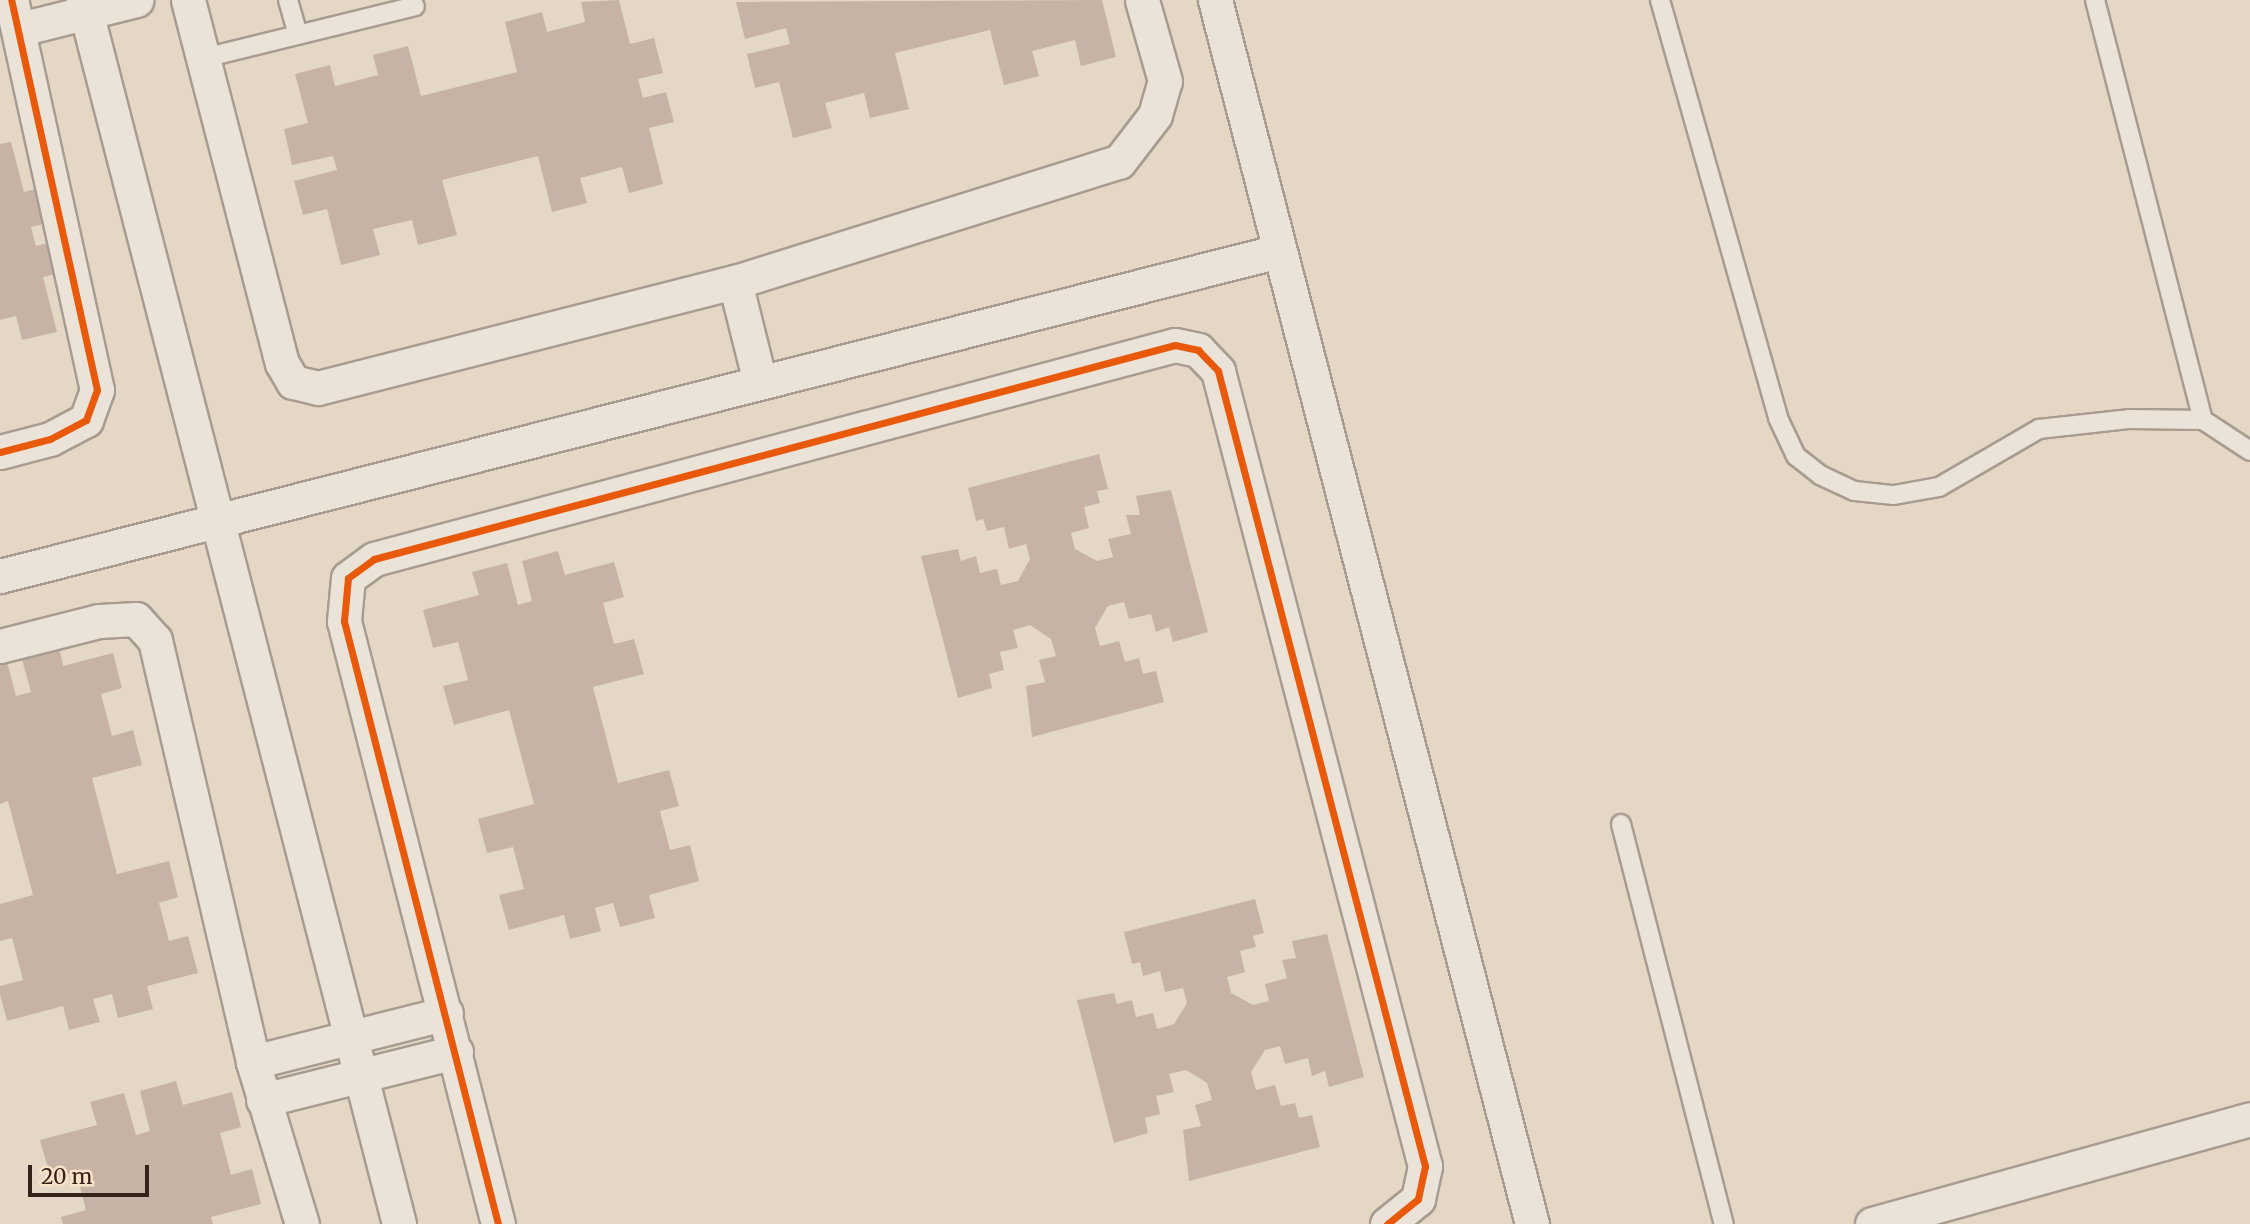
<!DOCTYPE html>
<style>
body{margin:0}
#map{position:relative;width:2250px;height:1224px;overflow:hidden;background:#e4d7c5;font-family:Merriweather,serif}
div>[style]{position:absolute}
.building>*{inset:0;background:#c7b3a6}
.roads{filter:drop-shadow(2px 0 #a89c90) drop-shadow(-2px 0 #a89c90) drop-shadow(0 2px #a89c90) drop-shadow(0 -2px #a89c90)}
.lane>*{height:18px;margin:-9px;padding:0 9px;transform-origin:9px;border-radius:9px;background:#ebe2d8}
.street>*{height:33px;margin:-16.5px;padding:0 16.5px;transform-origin:16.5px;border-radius:16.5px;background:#ebe2d8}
.cycleway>*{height:7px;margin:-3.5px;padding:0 3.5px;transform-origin:3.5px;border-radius:3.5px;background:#e8590c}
span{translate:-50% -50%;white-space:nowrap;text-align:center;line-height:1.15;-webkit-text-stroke:6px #f8e3c8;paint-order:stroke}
.scale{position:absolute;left:28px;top:1165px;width:121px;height:32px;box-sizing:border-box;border:4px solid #352219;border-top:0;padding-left:9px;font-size:21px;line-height:24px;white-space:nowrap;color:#352219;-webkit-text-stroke:5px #f8e3c8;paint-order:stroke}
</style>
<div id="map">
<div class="building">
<i style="clip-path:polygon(619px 0,630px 44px,654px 38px,663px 73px,638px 79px,643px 98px,666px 92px,674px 122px,649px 128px,663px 184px,629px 193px,622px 167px,580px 178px,587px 203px,552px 212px,538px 156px,442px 180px,457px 235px,418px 245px,412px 220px,373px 229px,380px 255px,341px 265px,327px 209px,303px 215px,294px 181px,337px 170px,333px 156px,292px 165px,284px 129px,308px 123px,295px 74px,330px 65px,335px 86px,378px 75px,373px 55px,408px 46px,421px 96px,517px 72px,505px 22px,542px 12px,547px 32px,585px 22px,581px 2px)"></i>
<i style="clip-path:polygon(1102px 0,1116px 57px,1081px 66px,1075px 40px,1032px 51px,1039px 76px,1004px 85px,990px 30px,895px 53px,909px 109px,870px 118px,864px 93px,825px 103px,832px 128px,793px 138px,779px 82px,755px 88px,747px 54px,790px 44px,786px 28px,745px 39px,736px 2px)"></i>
<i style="clip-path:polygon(11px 142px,24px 192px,47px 186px,56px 221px,31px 227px,36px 246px,59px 240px,67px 271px,43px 277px,57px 332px,22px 340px,16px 316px,0 320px,0 144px)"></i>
<i style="clip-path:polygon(1099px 454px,1108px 489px,1097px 491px,1100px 503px,1084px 507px,1089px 528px,1071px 533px,1075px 549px,1097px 561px,1113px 557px,1108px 539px,1131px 534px,1126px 515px,1140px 515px,1136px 496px,1171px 490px,1208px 632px,1173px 642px,1169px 627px,1156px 632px,1151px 614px,1129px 619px,1124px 602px,1108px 606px,1095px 628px,1100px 646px,1119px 641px,1125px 662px,1139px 658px,1143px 674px,1156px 671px,1164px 702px,1032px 737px,1026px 686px,1045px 682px,1039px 660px,1056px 656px,1051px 639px,1030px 625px,1013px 630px,1018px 648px,1000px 652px,1004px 670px,989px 674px,992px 688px,958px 698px,921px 556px,958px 549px,961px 561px,976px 556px,980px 573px,997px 569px,1001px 585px,1018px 581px,1030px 559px,1026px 544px,1009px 549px,1004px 527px,987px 531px,983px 519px,976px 521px,968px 488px)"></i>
<i style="clip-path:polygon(558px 551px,565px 575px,614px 562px,624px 597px,603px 603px,614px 644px,634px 639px,644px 674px,593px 687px,618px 783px,669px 770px,679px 806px,660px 811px,670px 850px,690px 845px,699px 881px,649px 895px,655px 918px,620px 927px,613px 903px,595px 908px,601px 931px,570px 939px,564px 915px,509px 930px,499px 895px,524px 889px,513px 847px,487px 853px,478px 819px,534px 804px,509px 710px,454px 725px,443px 686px,468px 680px,458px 642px,433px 648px,423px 610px,479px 595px,472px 572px,507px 563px,518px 605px,532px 601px,522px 561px)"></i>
<i style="clip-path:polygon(58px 642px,63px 666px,113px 653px,122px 688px,101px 694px,112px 736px,133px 730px,142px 765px,92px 778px,117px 874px,169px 861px,178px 897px,159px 903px,169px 941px,188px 936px,198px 973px,147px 986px,153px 1009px,118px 1018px,112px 994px,93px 999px,100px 1022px,69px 1030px,63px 1006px,7px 1021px,0 994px,0 986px,23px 980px,12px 938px,0 941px,0 904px,33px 895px,8px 801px,0 804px,0 656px,5px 654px,16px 696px,31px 692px,20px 652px)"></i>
<i style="clip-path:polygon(1255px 899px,1264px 933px,1253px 936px,1256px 947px,1240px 951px,1245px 972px,1227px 977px,1231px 993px,1253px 1005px,1269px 1001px,1265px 984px,1287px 978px,1282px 960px,1296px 958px,1292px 941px,1327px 934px,1364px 1077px,1329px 1087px,1325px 1071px,1312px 1076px,1308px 1058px,1285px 1064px,1280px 1046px,1265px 1050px,1251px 1072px,1256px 1090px,1275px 1085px,1281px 1106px,1295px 1103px,1299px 1118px,1312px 1115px,1320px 1147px,1189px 1181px,1183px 1130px,1201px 1126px,1195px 1105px,1212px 1100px,1207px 1083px,1186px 1070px,1169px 1074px,1174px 1092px,1156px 1096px,1160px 1114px,1145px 1118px,1148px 1133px,1114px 1143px,1077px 1000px,1114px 993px,1117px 1004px,1132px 1000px,1136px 1017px,1153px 1013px,1157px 1029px,1174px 1024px,1187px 1003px,1183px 988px,1165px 992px,1160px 971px,1143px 976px,1140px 962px,1132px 964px,1124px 932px)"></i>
<i style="clip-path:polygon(176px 1081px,183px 1105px,232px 1092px,241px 1127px,220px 1133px,231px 1175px,252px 1169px,261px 1204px,211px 1217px,213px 1224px,63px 1224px,61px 1217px,86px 1210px,76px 1172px,51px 1179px,40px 1140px,97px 1125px,90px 1102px,124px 1093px,136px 1135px,150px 1131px,140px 1091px)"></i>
</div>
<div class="roads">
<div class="lane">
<i style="left:288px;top:0;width:36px;rotate:74deg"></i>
<i style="left:1660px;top:0;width:434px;rotate:74.2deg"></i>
<i style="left:1778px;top:418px;width:42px;rotate:64.7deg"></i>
<i style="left:1796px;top:456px;width:31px;rotate:38deg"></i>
<i style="left:1820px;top:475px;width:38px;rotate:25deg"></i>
<i style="left:1855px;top:491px;width:39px;rotate:6deg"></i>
<i style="left:1894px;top:495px;width:46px;rotate:-10.1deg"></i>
<i style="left:1939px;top:487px;width:116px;rotate:-30.1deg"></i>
<i style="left:2039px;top:429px;width:92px;rotate:-6.3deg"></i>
<i style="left:2130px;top:419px;width:73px;rotate:0.8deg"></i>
<i style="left:2203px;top:420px;width:56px;rotate:33.4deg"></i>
<i style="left:2095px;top:0;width:434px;rotate:75.6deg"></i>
<i style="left:204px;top:58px;width:217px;rotate:-13.8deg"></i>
<i style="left:1621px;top:824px;width:413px;rotate:75.6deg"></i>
</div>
<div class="street">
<i style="left:83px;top:0;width:1264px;rotate:75.52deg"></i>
<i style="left:188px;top:0;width:375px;rotate:75.5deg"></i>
<i style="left:282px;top:363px;width:22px;rotate:60deg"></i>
<i style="left:293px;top:382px;width:26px;rotate:13deg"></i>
<i style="left:318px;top:388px;width:430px;rotate:-14.3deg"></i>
<i style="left:735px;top:282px;width:402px;rotate:-17.4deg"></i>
<i style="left:1119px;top:162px;width:59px;rotate:-52.5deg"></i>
<i style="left:1155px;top:115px;width:35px;rotate:-74deg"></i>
<i style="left:1165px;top:81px;width:84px;rotate:-105.9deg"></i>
<i style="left:1215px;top:0;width:1264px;rotate:75.48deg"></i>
<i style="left:20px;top:29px;width:120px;rotate:-14deg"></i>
<i style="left:735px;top:282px;width:103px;rotate:76deg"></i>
<i style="left:0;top:452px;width:52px;rotate:-14.6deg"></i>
<i style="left:50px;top:439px;width:41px;rotate:-27.8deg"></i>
<i style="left:86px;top:420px;width:32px;rotate:-70deg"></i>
<i style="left:97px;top:390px;width:399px;rotate:-102.4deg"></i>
<i style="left:0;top:576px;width:1320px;rotate:-14.26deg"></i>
<i style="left:0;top:646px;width:102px;rotate:-14.2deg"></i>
<i style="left:99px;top:621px;width:37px;rotate:-3deg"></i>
<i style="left:136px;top:619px;width:28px;rotate:48deg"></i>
<i style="left:155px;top:640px;width:433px;rotate:76.9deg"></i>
<i style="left:253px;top:1062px;width:169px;rotate:73.2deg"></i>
<i style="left:253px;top:1062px;width:199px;rotate:-14.2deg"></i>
<i style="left:263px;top:1100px;width:199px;rotate:-14deg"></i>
<i style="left:498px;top:1224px;width:622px;rotate:-104.33deg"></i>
<i style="left:344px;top:621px;width:43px;rotate:-84.7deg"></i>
<i style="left:348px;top:578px;width:32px;rotate:-36deg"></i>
<i style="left:374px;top:559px;width:829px;rotate:-14.96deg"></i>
<i style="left:1175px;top:345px;width:24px;rotate:12deg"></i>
<i style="left:1198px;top:350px;width:29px;rotate:46deg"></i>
<i style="left:1218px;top:371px;width:822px;rotate:75.41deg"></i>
<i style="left:1425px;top:1166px;width:34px;rotate:102deg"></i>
<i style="left:1418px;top:1199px;width:40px;rotate:141deg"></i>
<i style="left:1872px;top:1224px;width:392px;rotate:-15.5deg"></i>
</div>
</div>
<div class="cycleway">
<i style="left:0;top:452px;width:52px;rotate:-14.6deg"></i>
<i style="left:50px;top:439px;width:41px;rotate:-27.8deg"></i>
<i style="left:86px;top:420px;width:32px;rotate:-70deg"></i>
<i style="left:97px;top:390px;width:399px;rotate:-102.4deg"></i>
<i style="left:498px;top:1224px;width:622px;rotate:-104.33deg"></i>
<i style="left:344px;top:621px;width:43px;rotate:-84.7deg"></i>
<i style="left:348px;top:578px;width:32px;rotate:-36deg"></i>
<i style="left:374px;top:559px;width:829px;rotate:-14.96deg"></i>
<i style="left:1175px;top:345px;width:24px;rotate:12deg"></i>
<i style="left:1198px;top:350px;width:29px;rotate:46deg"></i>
<i style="left:1218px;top:371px;width:822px;rotate:75.41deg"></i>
<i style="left:1425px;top:1166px;width:34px;rotate:102deg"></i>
<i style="left:1418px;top:1199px;width:40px;rotate:141deg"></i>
</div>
<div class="scale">20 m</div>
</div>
